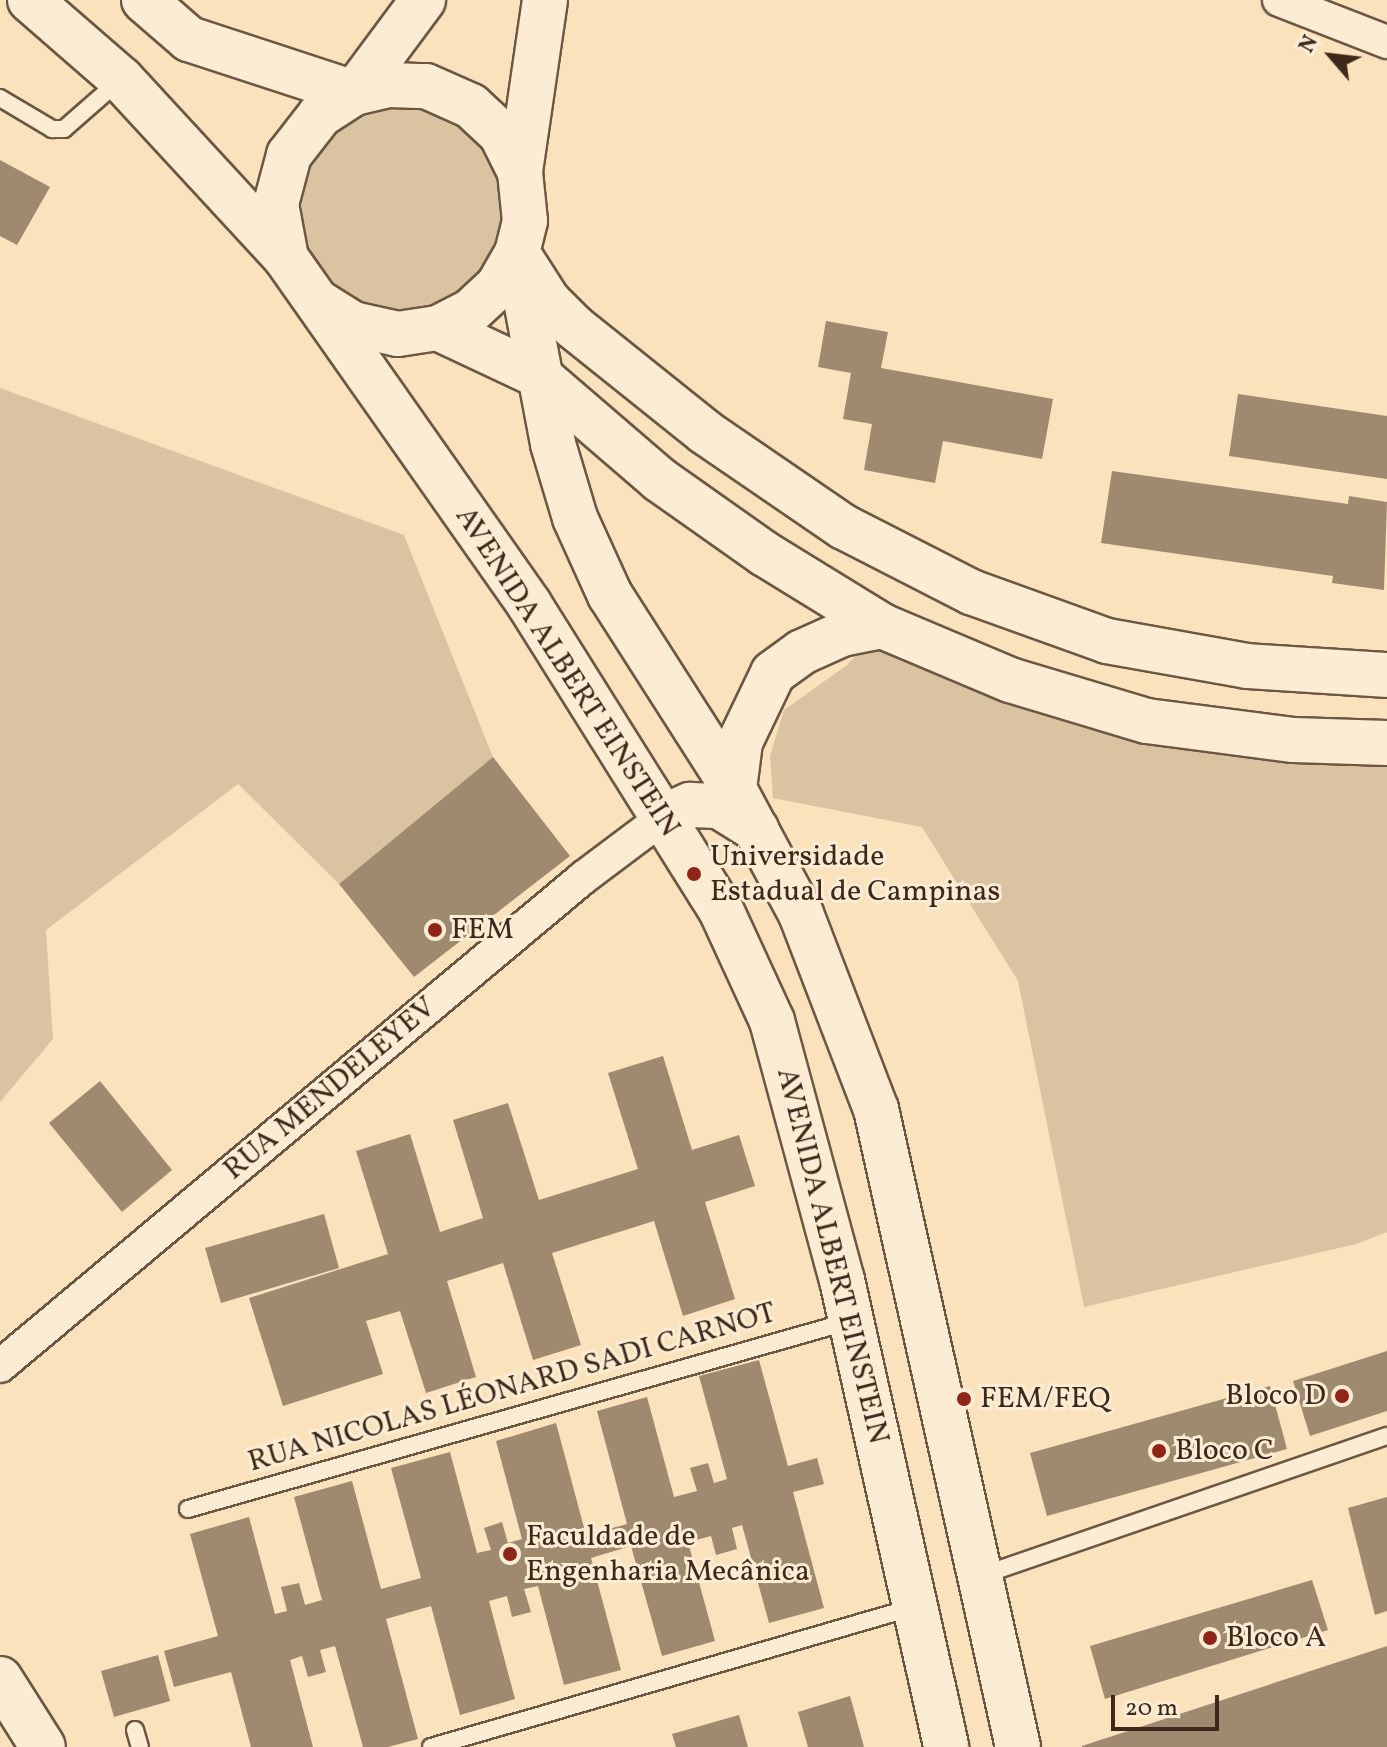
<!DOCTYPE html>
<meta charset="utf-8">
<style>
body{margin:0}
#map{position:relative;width:1387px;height:1747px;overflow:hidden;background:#fae2bd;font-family:Vollkorn,serif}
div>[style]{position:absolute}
.green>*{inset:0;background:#dac3a1}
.building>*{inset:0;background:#9f896f}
.roads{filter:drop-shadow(2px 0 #6c5744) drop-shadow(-2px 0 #6c5744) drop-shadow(0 2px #6c5744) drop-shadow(0 -2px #6c5744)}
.lane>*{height:16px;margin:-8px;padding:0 8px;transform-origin:8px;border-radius:8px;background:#fcecd4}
.street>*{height:32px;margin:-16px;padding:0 16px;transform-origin:16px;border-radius:16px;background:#fcecd4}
.secondary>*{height:44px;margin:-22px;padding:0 22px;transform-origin:22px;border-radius:22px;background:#fcecd4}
.dots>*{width:22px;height:22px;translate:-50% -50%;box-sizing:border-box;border:4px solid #fcecd4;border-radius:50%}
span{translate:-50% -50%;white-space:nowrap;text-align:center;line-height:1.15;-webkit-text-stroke:6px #fcecd4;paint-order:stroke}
.street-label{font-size:30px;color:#3c291b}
.poi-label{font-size:30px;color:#3c291b}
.left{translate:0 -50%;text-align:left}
.right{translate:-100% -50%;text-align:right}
.north{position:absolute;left:1291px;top:16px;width:80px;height:80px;-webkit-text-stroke:6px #fcecd4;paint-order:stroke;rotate:298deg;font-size:22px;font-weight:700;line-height:32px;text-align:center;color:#3c291b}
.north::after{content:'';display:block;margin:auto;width:28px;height:36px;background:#3c291b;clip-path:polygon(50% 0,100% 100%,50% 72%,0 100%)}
.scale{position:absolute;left:1111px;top:1695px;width:108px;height:36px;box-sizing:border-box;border:4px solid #3c291b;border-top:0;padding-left:10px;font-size:24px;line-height:28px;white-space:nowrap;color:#3c291b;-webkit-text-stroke:6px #fcecd4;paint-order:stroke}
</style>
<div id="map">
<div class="green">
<i style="clip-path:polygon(386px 105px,418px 107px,457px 123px,482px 148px,499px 180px,503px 223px,496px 250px,480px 279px,456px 301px,393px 320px,322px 291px,289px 208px,300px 166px,326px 131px,356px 113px)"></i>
<i style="clip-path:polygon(0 388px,404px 535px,493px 757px,339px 884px,238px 784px,46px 930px,53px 1039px,0 1102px)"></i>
<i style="clip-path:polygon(882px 626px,1010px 680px,1387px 743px,1387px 1232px,1356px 1244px,1084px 1307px,1018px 981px,922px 827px,773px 798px,770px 756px,784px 710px,847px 665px)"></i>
</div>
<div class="building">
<i style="clip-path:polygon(0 160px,50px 187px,17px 245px,0 236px)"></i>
<i style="clip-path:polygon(826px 321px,888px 332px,881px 368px,1053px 399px,1042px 459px,943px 441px,935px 483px,864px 470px,872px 424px,843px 419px,851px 373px,818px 367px)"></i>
<i style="clip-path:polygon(1238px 394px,1387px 416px,1387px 479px,1229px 456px)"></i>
<i style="clip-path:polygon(1112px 471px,1348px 504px,1349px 496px,1387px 502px,1384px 590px,1332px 583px,1333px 576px,1101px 543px)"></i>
<i style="clip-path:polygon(493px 757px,570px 856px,414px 977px,339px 884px)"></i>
<i style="clip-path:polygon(663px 1056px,692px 1150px,739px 1135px,755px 1186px,705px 1202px,735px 1299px,683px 1316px,654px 1221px,552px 1253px,581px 1345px,533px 1360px,503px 1263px,447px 1281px,476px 1377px,426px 1393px,400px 1311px,366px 1321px,383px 1374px,283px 1406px,249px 1298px,388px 1254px,356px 1151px,410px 1134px,440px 1232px,483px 1218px,453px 1120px,508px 1103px,539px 1200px,638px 1169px,608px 1073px)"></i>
<i style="clip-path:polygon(100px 1081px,172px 1170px,122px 1212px,49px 1123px)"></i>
<i style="clip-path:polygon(324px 1214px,339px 1268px,221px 1303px,205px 1248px)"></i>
<i style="clip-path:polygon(1387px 1351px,1387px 1411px,1310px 1436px,1293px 1381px)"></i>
<i style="clip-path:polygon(759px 1360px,788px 1466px,817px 1458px,824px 1484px,793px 1492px,824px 1608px,769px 1623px,742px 1525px,732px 1528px,737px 1549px,716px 1555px,711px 1536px,688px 1542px,715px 1641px,662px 1656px,631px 1546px,591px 1558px,621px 1670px,564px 1685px,538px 1586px,524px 1589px,531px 1612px,512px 1617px,507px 1596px,489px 1601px,515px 1699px,460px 1715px,431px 1606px,386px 1619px,418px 1739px,388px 1747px,363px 1747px,335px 1646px,320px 1650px,326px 1672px,308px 1677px,302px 1656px,290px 1660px,313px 1747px,251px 1747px,231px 1672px,174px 1687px,164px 1651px,218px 1636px,190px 1534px,249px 1517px,275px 1614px,287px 1611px,281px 1587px,299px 1583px,305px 1605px,322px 1600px,294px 1497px,352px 1481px,381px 1589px,421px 1578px,391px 1468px,450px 1452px,477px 1553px,491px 1550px,484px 1528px,502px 1522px,508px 1543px,522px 1539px,496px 1441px,556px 1423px,586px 1535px,627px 1524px,597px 1411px,647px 1397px,674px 1497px,697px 1491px,690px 1468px,708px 1463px,714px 1483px,727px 1479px,699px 1376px)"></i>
<i style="clip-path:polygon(1270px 1386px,1287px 1449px,1047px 1516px,1030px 1453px)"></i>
<i style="clip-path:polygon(1387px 1497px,1387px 1611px,1375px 1615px,1348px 1508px)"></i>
<i style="clip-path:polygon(1312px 1580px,1328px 1630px,1105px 1699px,1090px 1646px)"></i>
<i style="clip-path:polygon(1387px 1646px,1387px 1747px,1082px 1747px,1082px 1746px)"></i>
<i style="clip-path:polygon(158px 1655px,170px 1701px,114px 1717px,101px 1671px)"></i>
<i style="clip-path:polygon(850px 1696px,864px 1747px,808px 1747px,798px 1712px)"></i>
<i style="clip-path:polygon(739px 1715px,748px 1747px,676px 1747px,672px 1734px)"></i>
</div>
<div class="roads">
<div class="lane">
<i style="left:0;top:98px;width:61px;rotate:30.8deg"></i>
<i style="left:52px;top:129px;width:12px"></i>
<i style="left:64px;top:129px;width:74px;rotate:-41.2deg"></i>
<i style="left:188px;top:1509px;width:688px;rotate:-15.85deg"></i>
<i style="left:983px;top:1575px;width:427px;rotate:-19deg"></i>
<i style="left:135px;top:1730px;width:18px;rotate:74deg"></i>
<i style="left:431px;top:1747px;width:503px;rotate:-16.16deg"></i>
</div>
<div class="street">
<i style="left:1279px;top:0;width:116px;rotate:21.3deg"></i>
<i style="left:0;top:1366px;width:762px;rotate:-39.94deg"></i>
<i style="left:584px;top:877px;width:100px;rotate:-36.9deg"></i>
</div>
<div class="secondary">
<i style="left:30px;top:0;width:121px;rotate:41deg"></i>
<i style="left:121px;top:79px;width:243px;rotate:47.3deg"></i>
<i style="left:286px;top:258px;width:423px;rotate:54.9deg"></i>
<i style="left:529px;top:604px;width:361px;rotate:57.9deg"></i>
<i style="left:721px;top:910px;width:122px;rotate:65.3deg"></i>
<i style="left:772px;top:1021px;width:268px;rotate:74.9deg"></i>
<i style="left:842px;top:1280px;width:478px;rotate:77.4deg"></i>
<i style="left:144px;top:0;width:60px;rotate:40.9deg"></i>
<i style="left:189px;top:39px;width:174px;rotate:18.1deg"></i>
<i style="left:545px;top:0;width:174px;rotate:98.3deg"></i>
<i style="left:520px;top:172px;width:49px;rotate:84.2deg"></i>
<i style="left:525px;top:221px;width:33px;rotate:104deg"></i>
<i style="left:517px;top:253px;width:194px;rotate:79.3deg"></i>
<i style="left:553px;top:444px;width:77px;rotate:73.4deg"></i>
<i style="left:575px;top:518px;width:85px;rotate:65.6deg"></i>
<i style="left:610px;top:595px;width:230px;rotate:57.4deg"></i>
<i style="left:734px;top:789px;width:142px;rotate:61.8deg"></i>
<i style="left:801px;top:914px;width:209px;rotate:69deg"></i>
<i style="left:876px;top:1109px;width:654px;rotate:77.45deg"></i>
<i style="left:354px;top:93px;width:36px;rotate:-13deg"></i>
<i style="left:389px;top:85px;width:37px;rotate:2deg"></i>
<i style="left:426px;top:86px;width:49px;rotate:24deg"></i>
<i style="left:471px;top:106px;width:41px;rotate:43deg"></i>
<i style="left:501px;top:134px;width:42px;rotate:63.4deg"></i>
<i style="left:286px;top:258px;width:55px;rotate:-100.5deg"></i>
<i style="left:276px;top:204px;width:51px;rotate:-75.1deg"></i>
<i style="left:289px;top:155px;width:51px;rotate:-52.2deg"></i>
<i style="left:320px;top:115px;width:40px;rotate:-32.9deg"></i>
<i style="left:354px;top:93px;width:116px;rotate:-53.4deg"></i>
<i style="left:523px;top:262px;width:46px;rotate:57.3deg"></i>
<i style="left:548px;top:301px;width:37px;rotate:45deg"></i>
<i style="left:574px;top:327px;width:168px;rotate:38.7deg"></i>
<i style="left:705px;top:432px;width:168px;rotate:34.4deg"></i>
<i style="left:844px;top:527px;width:143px;rotate:27.1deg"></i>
<i style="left:971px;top:592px;width:145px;rotate:19.8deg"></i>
<i style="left:1107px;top:641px;width:142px;rotate:10.1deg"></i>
<i style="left:1247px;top:666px;width:140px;rotate:3.7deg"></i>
<i style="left:318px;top:302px;width:41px;rotate:32.2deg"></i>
<i style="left:353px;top:324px;width:46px;rotate:12.5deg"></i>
<i style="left:398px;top:334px;width:40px;rotate:-8.5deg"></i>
<i style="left:438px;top:328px;width:110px;rotate:25.2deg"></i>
<i style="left:538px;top:375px;width:161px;rotate:40.7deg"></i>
<i style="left:660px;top:480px;width:128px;rotate:35.2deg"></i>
<i style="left:765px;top:554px;width:137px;rotate:31.6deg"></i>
<i style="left:882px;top:626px;width:139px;rotate:22.9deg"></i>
<i style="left:1010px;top:680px;width:143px;rotate:16.7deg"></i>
<i style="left:1147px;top:721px;width:148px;rotate:7.4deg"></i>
<i style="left:1294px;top:740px;width:93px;rotate:1.8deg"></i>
<i style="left:438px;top:328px;width:36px;rotate:-27deg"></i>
<i style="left:470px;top:312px;width:38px;rotate:-43deg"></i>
<i style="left:498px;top:286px;width:38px;rotate:-60deg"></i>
<i style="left:734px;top:789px;width:47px;rotate:-82.7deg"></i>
<i style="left:740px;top:742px;width:76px;rotate:-64.4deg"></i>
<i style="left:773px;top:673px;width:36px;rotate:-36deg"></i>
<i style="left:802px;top:652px;width:44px;rotate:-24.2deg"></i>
<i style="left:842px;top:634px;width:41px;rotate:-11.3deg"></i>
<i style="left:664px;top:817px;width:29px;rotate:-25deg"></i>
<i style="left:690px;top:805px;width:29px;rotate:2deg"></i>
<i style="left:719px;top:806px;width:44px;rotate:31.9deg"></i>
<i style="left:0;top:1679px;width:80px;rotate:57.7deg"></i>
</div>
</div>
<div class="dots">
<i style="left:694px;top:874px;background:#8f2418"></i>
<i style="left:435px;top:930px;background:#8f2418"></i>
<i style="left:1342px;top:1396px;background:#8f2418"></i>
<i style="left:964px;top:1399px;background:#8f2418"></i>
<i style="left:1159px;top:1451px;background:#8f2418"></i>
<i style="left:510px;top:1554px;background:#8f2418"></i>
<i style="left:1210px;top:1638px;background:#8f2418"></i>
</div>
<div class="street-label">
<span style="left:567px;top:672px;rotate:57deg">AVENIDA ALBERT EINSTEIN</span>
<span style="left:330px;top:1089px;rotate:-40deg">RUA MENDELEYEV</span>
<span style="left:832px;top:1256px;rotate:76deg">AVENIDA ALBERT EINSTEIN</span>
<span style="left:512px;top:1388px;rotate:-16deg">RUA NICOLAS LÉONARD SADI CARNOT</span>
</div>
<div class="poi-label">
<span class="left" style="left:710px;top:874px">Universidade<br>Estadual de Campinas</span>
<span class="left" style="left:451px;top:930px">FEM</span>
<span class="right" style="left:1326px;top:1396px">Bloco D</span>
<span class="left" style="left:980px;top:1399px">FEM/FEQ</span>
<span class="left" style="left:1175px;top:1451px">Bloco C</span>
<span class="left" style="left:526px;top:1554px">Faculdade de<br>Engenharia Mecânica</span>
<span class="left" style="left:1226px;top:1638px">Bloco A</span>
</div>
<div class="north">N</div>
<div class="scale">20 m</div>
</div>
